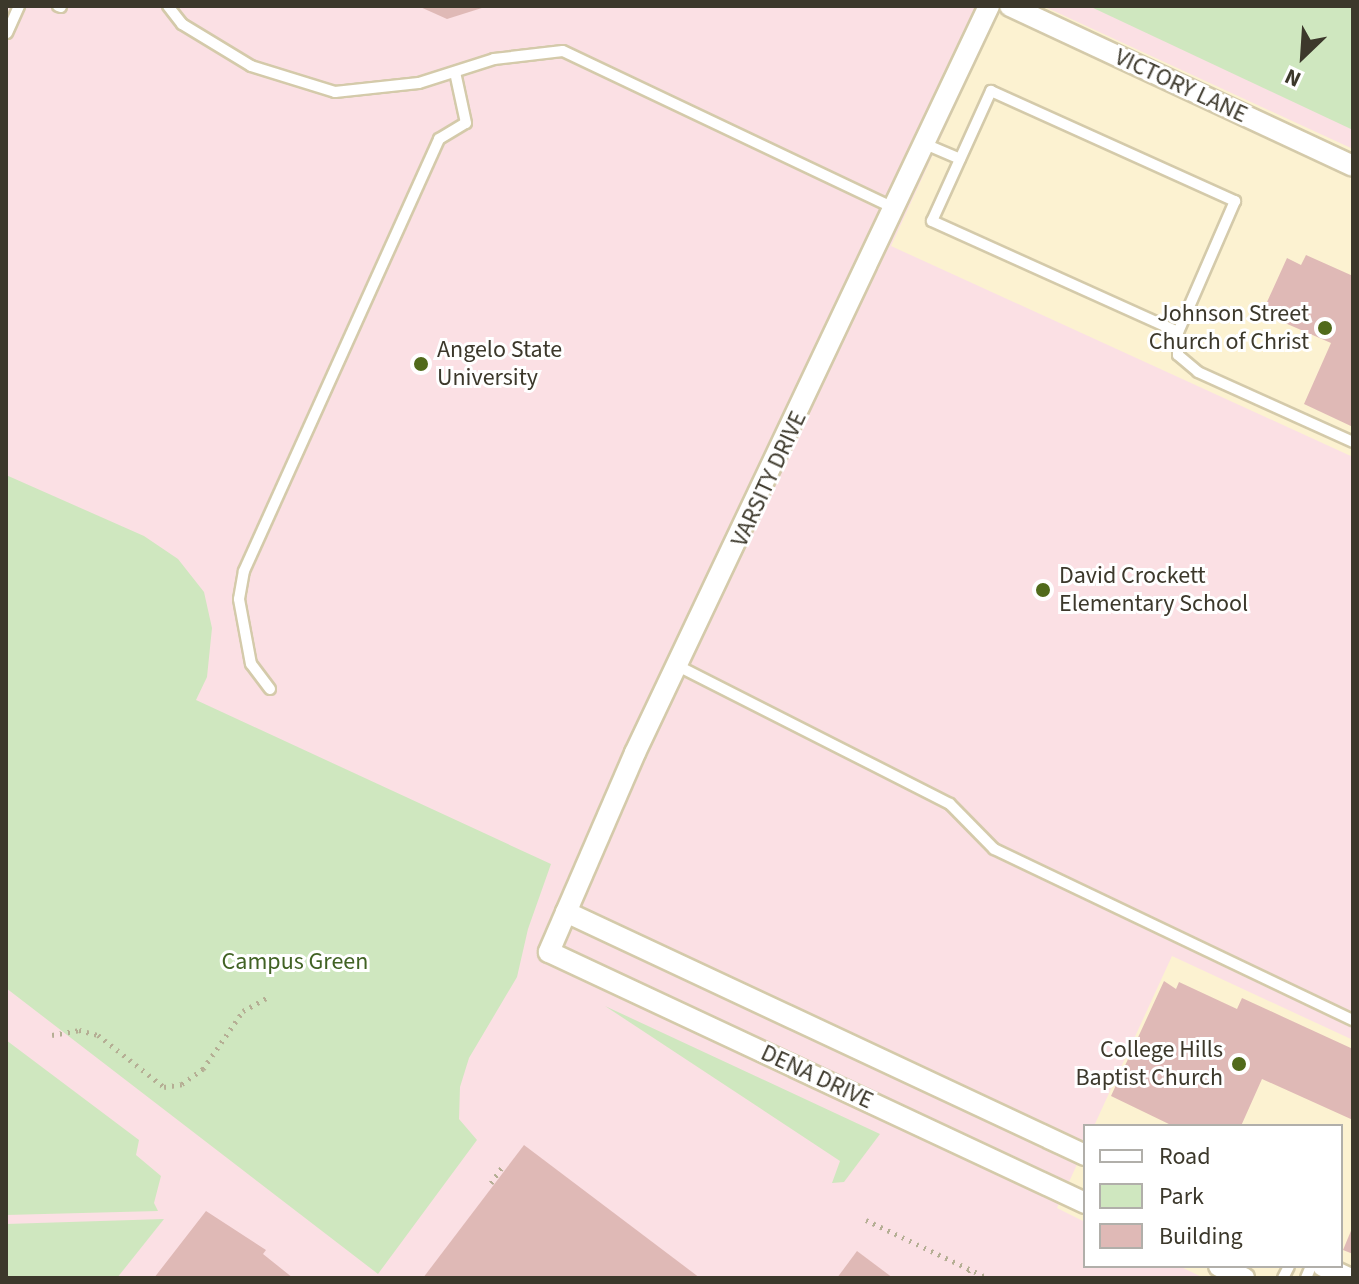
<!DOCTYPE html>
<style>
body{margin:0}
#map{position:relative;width:1359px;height:1284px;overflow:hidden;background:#fcf2d1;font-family:"Source Sans 3",sans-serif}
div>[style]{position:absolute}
.education>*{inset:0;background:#fbe0e4}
.green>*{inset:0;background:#cfe7bf}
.building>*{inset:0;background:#dfb9b6}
.path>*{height:5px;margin-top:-2.5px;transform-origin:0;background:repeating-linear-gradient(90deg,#b5ae94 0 2px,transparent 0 8px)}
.roads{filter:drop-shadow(2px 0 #d4caaa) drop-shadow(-2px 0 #d4caaa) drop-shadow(0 2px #d4caaa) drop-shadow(0 -2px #d4caaa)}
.lane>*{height:10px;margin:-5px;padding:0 5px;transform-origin:5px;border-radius:5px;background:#fff}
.street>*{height:20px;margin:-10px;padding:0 10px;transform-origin:10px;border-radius:10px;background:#fff}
.dots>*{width:22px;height:22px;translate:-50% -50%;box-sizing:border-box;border:4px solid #fff;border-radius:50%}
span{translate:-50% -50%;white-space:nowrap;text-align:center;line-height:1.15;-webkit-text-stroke:6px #fff;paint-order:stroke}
.street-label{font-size:24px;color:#3c382b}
.poi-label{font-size:24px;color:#3c382b}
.right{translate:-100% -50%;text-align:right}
.left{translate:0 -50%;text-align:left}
.park-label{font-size:24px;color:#416224}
.frame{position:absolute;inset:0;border:8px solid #3c382b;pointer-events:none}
.legend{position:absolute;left:1083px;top:1124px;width:260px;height:144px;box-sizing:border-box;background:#fff;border:2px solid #b1afaa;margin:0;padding:10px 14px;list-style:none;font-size:24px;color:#3c382b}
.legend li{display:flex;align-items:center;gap:16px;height:40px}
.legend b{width:40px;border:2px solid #b1afaa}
.north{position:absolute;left:1263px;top:16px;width:80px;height:80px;-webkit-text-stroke:6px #fff;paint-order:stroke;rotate:205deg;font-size:22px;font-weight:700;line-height:32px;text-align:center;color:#3c382b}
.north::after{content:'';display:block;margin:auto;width:28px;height:36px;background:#3c382b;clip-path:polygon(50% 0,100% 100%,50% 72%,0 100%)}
</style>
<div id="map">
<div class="education">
<i style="clip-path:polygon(6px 6px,1001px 6px,891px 246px,1353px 457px,1353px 1040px,1172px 956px,1094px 1126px,1085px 1126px,1085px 1147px,1057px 1208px,1085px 1222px,1085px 1266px,1179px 1266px,1204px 1278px,6px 1278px)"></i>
<i style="clip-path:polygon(1043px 6px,1353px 6px,1353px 149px)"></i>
</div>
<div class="green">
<i style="clip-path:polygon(1089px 6px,1353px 6px,1353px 130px)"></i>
<i style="clip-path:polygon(6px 475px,144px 536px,178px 559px,204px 592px,212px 628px,207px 677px,196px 700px,551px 864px,528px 929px,517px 977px,469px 1058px,460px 1087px,459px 1119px,477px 1140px,378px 1274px,6px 988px)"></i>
<i style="clip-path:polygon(605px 1006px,880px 1134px,844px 1182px,832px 1183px,840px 1161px)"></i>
<i style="clip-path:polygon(6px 1040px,139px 1140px,136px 1155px,161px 1176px,154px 1203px,158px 1211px,6px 1215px)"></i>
<i style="clip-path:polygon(164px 1219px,117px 1278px,6px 1278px,6px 1224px)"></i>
</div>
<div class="building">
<i style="clip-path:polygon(418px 6px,485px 6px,485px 7px,447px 19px)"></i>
<i style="clip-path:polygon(1306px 255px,1353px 276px,1353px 427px,1304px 404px,1331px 343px,1262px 313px,1287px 258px,1301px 265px)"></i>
<i style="clip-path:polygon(1164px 981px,1176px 989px,1179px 982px,1237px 1009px,1242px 998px,1353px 1049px,1353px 1120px,1262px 1079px,1241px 1126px,1173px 1126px,1111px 1096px)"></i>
<i style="clip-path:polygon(524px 1145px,700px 1278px,423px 1278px)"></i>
<i style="clip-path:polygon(206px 1211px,266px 1250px,263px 1254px,293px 1278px,154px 1278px)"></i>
<i style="clip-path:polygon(1353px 1226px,1353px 1254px,1343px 1250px)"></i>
<i style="clip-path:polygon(857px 1251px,893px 1278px,837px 1278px)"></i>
</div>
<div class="path">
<i style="left:52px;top:1035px;width:27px;rotate:-10deg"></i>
<i style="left:79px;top:1030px;width:20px;rotate:15deg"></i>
<i style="left:98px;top:1035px;width:84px;rotate:38.2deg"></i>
<i style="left:164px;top:1087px;width:18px;rotate:-9deg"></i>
<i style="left:182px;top:1084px;width:26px;rotate:-36deg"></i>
<i style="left:203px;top:1069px;width:70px;rotate:-55.4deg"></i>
<i style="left:243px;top:1011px;width:31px;rotate:-29deg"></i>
<i style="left:491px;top:1183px;width:19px;rotate:-55deg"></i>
<i style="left:866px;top:1220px;width:135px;rotate:25.4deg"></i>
<i style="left:963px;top:1278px;width:11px;rotate:-52deg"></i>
</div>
<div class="roads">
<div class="lane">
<i style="left:58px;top:6px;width:3px;rotate:18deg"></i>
<i style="left:168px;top:6px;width:23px;rotate:52deg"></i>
<i style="left:182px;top:24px;width:81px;rotate:31.3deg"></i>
<i style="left:251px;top:66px;width:88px;rotate:17.2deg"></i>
<i style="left:335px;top:92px;width:84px;rotate:-6.1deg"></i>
<i style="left:419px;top:83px;width:79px;rotate:-17.7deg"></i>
<i style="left:494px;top:59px;width:69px;rotate:-6.6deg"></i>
<i style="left:563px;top:51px;width:368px;rotate:25.4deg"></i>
<i style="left:7px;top:33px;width:30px;rotate:-66deg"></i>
<i style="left:925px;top:144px;width:38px;rotate:23deg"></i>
<i style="left:1178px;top:332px;width:270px;rotate:-155.7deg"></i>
<i style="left:932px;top:221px;width:143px;rotate:-65.6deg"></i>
<i style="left:991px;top:91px;width:268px;rotate:24.3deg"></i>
<i style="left:1235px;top:201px;width:143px;rotate:113.5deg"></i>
<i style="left:1178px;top:332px;width:23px;rotate:90deg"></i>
<i style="left:1178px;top:355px;width:26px;rotate:40deg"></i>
<i style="left:1198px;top:372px;width:170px;rotate:24.3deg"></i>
<i style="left:678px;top:666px;width:305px;rotate:26.9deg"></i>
<i style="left:950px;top:804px;width:63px;rotate:45.6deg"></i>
<i style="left:994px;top:849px;width:398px;rotate:25.5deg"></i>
<i style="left:270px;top:689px;width:31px;rotate:-127deg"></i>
<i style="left:251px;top:664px;width:66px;rotate:-100.5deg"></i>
<i style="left:239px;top:599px;width:28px;rotate:-80deg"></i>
<i style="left:244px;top:571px;width:474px;rotate:-65.7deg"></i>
<i style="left:439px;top:139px;width:31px;rotate:-31deg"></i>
<i style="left:466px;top:123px;width:52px;rotate:-102.2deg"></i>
<i style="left:1283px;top:1278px;width:13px;rotate:-63deg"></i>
<i style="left:1306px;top:1278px;width:13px;rotate:-67deg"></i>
</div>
<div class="street">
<i style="left:989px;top:6px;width:827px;rotate:115.36deg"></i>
<i style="left:635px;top:753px;width:217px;rotate:113.4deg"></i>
<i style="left:549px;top:952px;width:592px;rotate:25.09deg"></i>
<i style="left:1010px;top:6px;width:378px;rotate:25deg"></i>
<i style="left:566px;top:912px;width:573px;rotate:25.09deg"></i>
<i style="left:1219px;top:1266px;width:28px;rotate:26deg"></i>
<i style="left:1323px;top:1266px;width:29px;rotate:25deg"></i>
</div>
</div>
<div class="dots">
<i style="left:1325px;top:328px;background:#516a1b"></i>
<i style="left:421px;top:364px;background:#516a1b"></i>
<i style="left:1043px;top:590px;background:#516a1b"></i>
<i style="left:1239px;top:1064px;background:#516a1b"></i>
</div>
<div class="street-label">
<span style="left:1181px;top:86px;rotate:25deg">VICTORY LANE</span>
<span style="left:769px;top:479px;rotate:-65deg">VARSITY DRIVE</span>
<span style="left:817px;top:1077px;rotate:25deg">DENA DRIVE</span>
</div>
<div class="poi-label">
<span class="right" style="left:1309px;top:328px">Johnson Street<br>Church of Christ</span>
<span class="left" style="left:437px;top:364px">Angelo State<br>University</span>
<span class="left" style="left:1059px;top:590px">David Crockett<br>Elementary School</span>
<span class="right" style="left:1223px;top:1064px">College Hills<br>Baptist Church</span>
</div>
<div class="park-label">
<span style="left:295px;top:962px">Campus Green</span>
</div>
<div class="frame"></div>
<ul class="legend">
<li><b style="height:10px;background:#fff"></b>Road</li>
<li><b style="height:22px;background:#cfe7bf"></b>Park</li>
<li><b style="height:22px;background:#dfb9b6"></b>Building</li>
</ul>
<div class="north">N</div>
</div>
